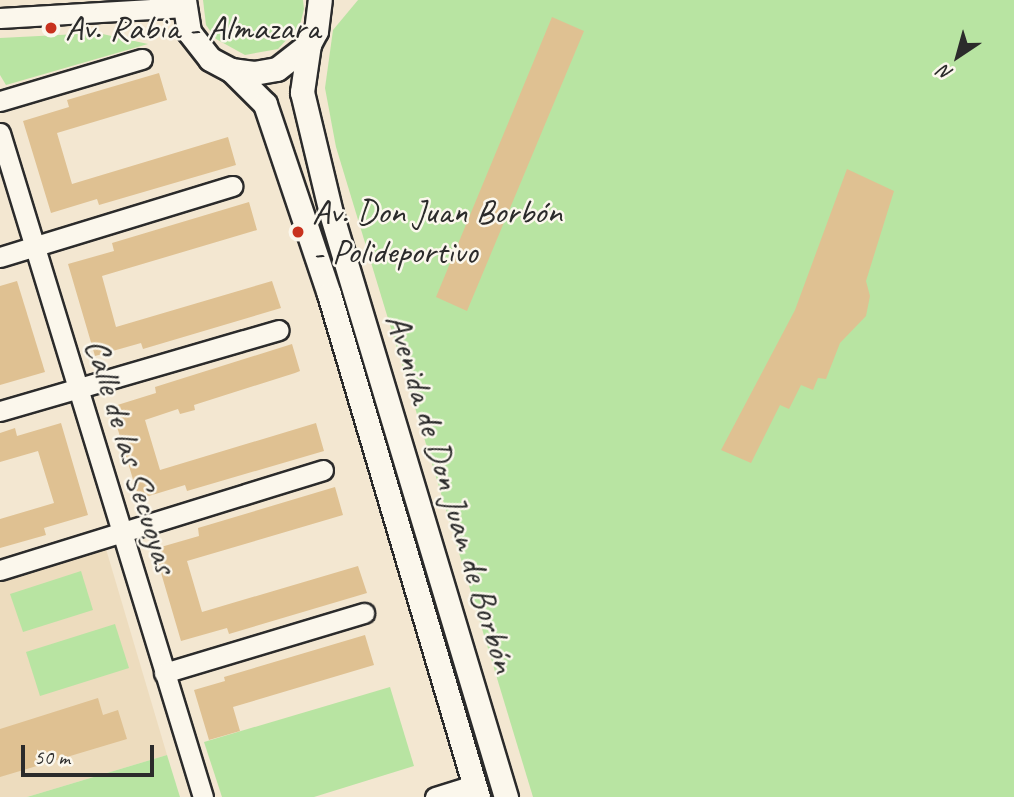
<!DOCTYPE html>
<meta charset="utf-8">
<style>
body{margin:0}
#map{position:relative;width:1014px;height:797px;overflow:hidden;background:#f3e7d1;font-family:Caveat,sans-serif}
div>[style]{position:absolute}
.built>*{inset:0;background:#eddcbe}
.green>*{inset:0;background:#b8e4a2}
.building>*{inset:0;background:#dfc192}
.roads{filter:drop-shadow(2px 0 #2b2b2b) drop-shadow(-2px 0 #2b2b2b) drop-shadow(0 2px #2b2b2b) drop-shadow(0 -2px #2b2b2b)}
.minor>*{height:19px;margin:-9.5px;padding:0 9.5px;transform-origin:9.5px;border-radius:9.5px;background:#fbf7ec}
.tertiary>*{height:23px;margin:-11.5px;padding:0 11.5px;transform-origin:11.5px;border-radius:11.5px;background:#fbf7ec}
.dots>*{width:19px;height:19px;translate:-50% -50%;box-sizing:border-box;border:4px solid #fbf7ec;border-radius:50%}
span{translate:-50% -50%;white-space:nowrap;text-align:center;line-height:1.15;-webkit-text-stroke:5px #fbf7ec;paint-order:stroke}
.poi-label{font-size:35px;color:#2b2b2b}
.left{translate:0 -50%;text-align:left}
.street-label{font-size:35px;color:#2b2b2b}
.north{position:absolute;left:923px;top:21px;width:70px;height:70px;-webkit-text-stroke:5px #fbf7ec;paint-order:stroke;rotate:216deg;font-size:19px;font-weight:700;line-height:28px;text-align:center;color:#2b2b2b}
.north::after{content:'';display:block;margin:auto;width:24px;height:32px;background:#2b2b2b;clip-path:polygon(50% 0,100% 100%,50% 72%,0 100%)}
.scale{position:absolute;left:21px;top:745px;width:133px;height:32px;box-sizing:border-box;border:4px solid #2b2b2b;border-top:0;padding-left:9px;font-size:21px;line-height:24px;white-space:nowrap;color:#2b2b2b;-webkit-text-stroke:5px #fbf7ec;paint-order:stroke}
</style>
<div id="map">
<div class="built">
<i style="clip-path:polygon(106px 549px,167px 755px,27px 797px,0 797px,0 582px)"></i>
</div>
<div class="green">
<i style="clip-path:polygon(203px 0,303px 0,304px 9px,300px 25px,278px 49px,245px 55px,216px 39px,206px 25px)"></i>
<i style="clip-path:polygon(358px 0,1014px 0,1014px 797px,533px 797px,336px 147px,325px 88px,333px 30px)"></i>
<i style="clip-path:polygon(98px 33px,148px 44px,6px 85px,0 75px,0 38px)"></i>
<i style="clip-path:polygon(81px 571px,93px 610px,23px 632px,10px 594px)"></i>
<i style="clip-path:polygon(115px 624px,129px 668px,40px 696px,26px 652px)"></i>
<i style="clip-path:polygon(390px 687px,414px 766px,314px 797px,222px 797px,204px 742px)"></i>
<i style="clip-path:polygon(167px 755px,180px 797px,27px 797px)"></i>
</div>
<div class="building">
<i style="clip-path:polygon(552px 17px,584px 31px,467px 311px,436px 297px)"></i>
<i style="clip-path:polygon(159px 73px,167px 100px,57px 133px,72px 184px,228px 137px,236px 165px,99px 205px,97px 199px,51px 213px,23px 121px,69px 107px,67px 100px)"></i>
<i style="clip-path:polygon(847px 169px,894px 191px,866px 281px,870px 296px,866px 316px,840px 343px,826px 379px,818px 378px,813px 390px,801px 385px,789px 409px,780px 405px,751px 463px,721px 450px,795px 310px)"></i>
<i style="clip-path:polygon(249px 202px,257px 230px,102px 276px,116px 327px,272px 281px,281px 308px,143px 349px,141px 343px,95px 356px,68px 264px,114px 251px,112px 243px)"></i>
<i style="clip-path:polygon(17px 281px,45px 372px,0 385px,0 286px)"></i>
<i style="clip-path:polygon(292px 344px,300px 371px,295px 373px,194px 405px,195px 410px,180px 414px,178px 409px,145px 420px,160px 470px,316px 423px,324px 451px,187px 491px,185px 485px,139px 499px,111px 407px,156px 393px,155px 387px)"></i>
<i style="clip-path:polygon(61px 423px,88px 515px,44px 528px,46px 535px,0 548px,0 519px,54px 503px,38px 451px,0 462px,0 433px,15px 428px,17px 436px)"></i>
<i style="clip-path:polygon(335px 487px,343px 515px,187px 561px,202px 612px,358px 566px,367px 593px,229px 634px,227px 628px,181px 641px,154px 549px,199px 536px,198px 528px)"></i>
<i style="clip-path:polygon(365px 635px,374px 665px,233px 707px,240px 731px,209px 740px,194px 690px,225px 681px,224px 677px)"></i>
<i style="clip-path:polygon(98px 698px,103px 715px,118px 710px,127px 739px,0 777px,0 729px)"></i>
</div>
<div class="roads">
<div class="minor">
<i style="left:0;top:18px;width:185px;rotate:-3.4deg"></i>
<i style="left:0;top:101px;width:148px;rotate:-16.5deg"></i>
<i style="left:0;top:133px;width:694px;rotate:73deg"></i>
<i style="left:0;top:257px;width:243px;rotate:-17deg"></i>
<i style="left:0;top:411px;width:290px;rotate:-16.2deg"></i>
<i style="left:0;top:570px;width:338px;rotate:-17.2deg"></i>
<i style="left:164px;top:673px;width:209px;rotate:-16.7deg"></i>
<i style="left:435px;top:797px;width:41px;rotate:-17.1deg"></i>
</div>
<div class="tertiary">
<i style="left:184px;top:0;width:32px;rotate:81deg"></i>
<i style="left:189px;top:32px;width:34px;rotate:52deg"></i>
<i style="left:210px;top:59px;width:24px;rotate:28deg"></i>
<i style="left:231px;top:70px;width:23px;rotate:7deg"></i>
<i style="left:254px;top:73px;width:23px;rotate:-10deg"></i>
<i style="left:277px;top:69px;width:41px;rotate:-38deg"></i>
<i style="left:309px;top:44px;width:15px;rotate:-62deg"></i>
<i style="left:316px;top:31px;width:31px;rotate:-83deg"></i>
<i style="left:309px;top:44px;width:49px;rotate:98.3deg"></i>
<i style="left:302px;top:92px;width:124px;rotate:76.5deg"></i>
<i style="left:331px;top:213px;width:610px;rotate:73.32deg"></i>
<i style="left:231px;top:70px;width:48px;rotate:45deg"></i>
<i style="left:265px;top:104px;width:200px;rotate:71.4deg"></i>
<i style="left:329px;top:294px;width:525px;rotate:73.5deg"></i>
</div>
</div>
<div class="dots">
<i style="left:51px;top:28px;background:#c8321e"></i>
<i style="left:298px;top:232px;background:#c8321e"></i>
</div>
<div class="poi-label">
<span class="left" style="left:65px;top:28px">Av. Rabia - Almazara</span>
<span class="left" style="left:312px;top:232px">Av. Don Juan Borbón<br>- Polideportivo</span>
</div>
<div class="street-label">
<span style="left:131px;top:456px;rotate:73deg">Calle de las Secuoyas</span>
<span style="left:451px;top:493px;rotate:73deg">Avenida de Don Juan de Borbón</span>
</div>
<div class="north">N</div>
<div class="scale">50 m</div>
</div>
